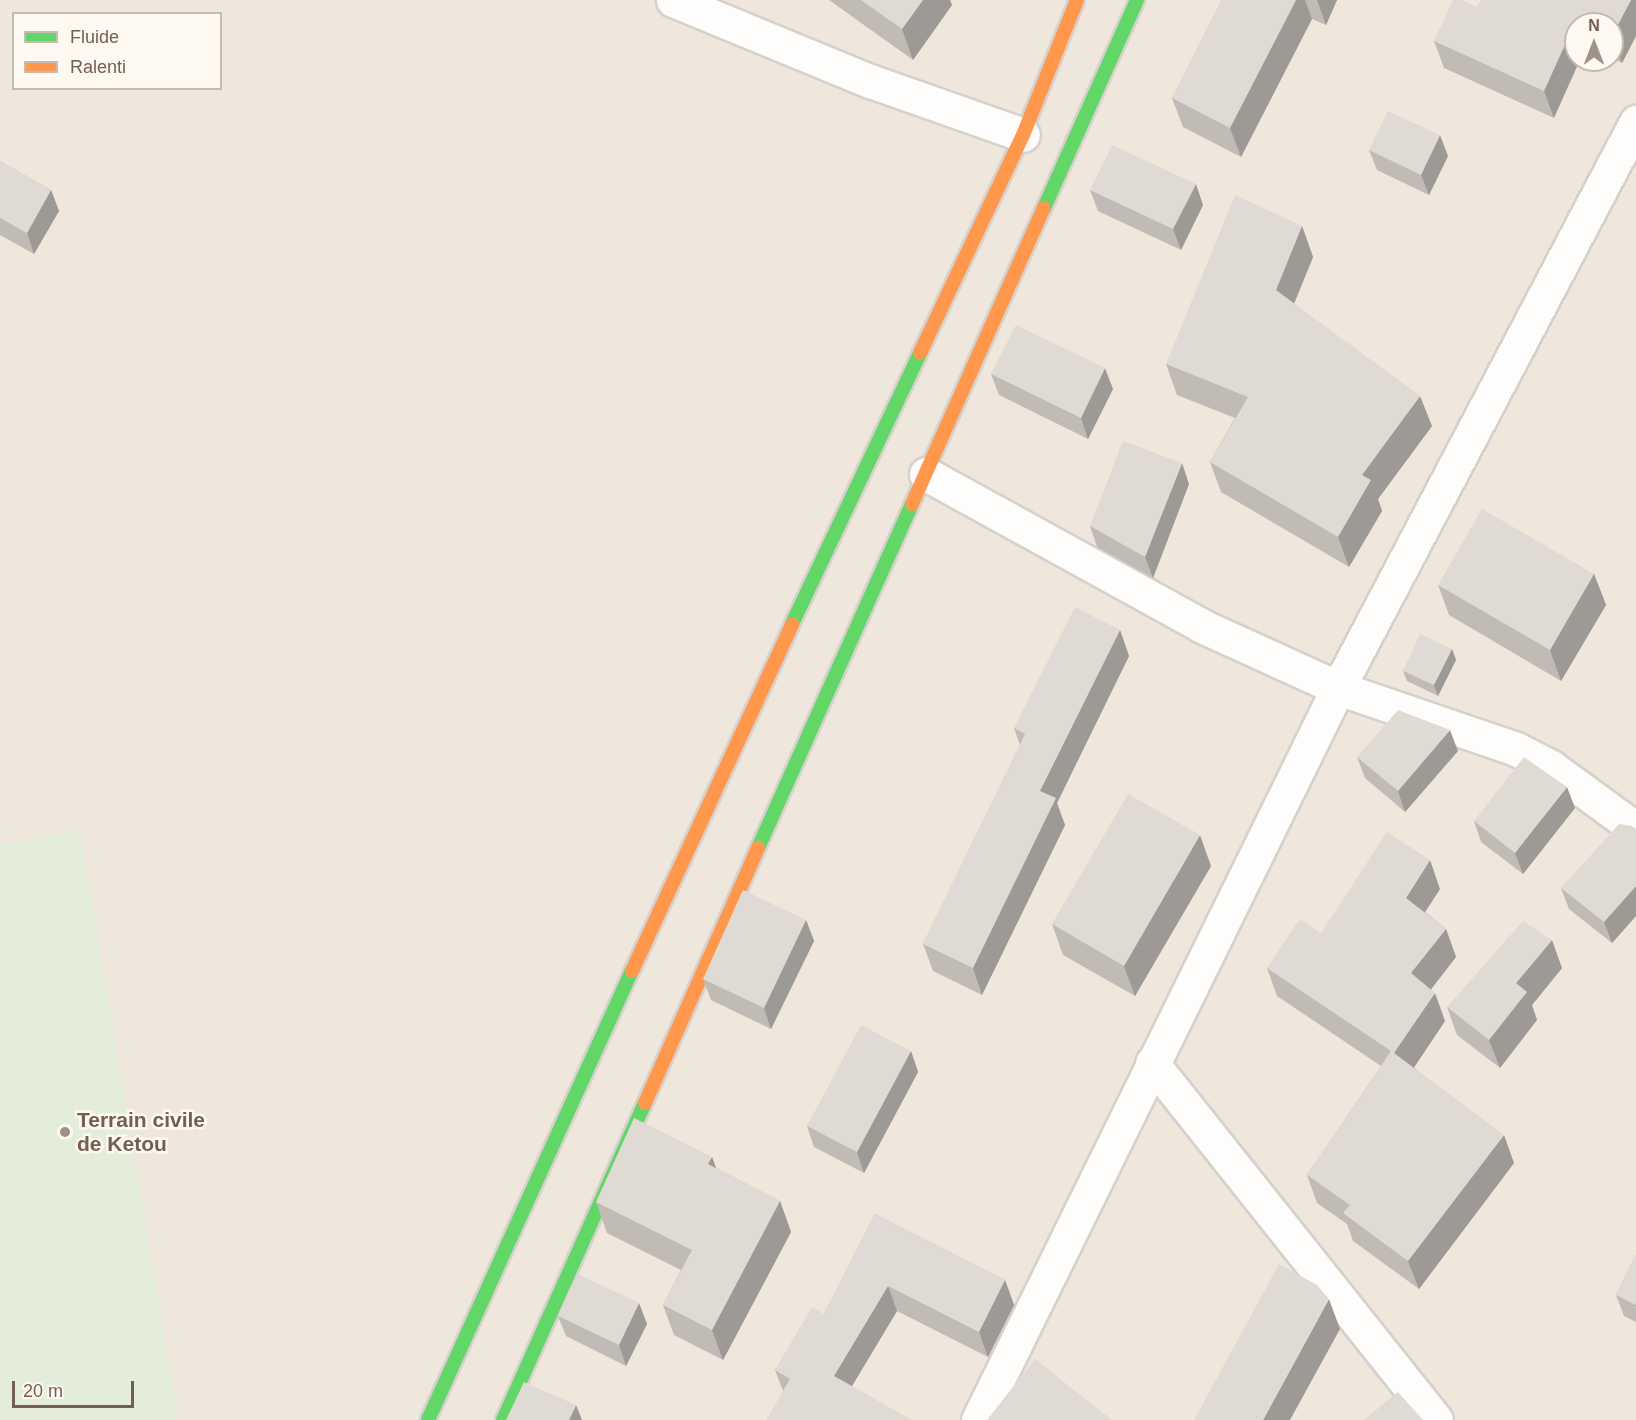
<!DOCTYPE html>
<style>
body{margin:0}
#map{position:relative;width:1636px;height:1420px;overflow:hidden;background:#f7f4ee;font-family:Arial,sans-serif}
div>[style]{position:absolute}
.residential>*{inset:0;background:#efe7dc}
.green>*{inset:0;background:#e4edda}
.roads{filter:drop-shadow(2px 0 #d6d1cc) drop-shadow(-2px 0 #d6d1cc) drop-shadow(0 2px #d6d1cc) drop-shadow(0 -2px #d6d1cc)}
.street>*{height:33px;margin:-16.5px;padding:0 16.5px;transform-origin:16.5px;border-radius:16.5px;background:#fefdfc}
.fast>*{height:14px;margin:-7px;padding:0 7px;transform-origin:7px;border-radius:7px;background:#63d668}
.slow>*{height:14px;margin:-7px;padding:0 7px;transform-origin:7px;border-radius:7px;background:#ff974d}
.wall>*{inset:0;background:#c1bbb6}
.shaded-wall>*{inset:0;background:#9d9994}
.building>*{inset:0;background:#e0dad4}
.dots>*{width:16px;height:16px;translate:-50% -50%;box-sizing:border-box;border:3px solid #fdf9f1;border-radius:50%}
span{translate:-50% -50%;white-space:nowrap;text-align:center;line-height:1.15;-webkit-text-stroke:5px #fdf9f1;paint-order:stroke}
.poi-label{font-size:21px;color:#735e50;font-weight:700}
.left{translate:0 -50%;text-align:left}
.legend{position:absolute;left:12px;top:12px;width:210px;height:78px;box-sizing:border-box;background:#fdf9f1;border:2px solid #c6bbb1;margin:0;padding:8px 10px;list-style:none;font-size:18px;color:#735e50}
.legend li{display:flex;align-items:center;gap:12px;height:30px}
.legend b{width:30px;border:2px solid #c6bbb1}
.north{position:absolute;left:1564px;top:12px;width:60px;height:60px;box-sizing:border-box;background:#fdf9f1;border:2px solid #c6bbb1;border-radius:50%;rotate:0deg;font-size:16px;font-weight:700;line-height:24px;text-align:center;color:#735e50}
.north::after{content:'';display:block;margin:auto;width:21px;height:27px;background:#a19287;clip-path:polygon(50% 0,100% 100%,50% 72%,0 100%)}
.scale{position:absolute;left:12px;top:1381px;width:122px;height:27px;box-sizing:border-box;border:3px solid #735e50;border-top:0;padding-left:8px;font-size:18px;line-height:21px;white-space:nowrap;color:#735e50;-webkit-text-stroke:4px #fdf9f1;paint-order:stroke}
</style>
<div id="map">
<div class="residential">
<i style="clip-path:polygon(evenodd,0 0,1636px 0,1636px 1420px,0 1420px,0 0,14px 14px,220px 14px,220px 88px,14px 88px,14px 14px,0 0,1576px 24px,1612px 24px,1612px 60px,1576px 60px,1576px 24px)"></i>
</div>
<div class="green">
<i style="clip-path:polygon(80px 831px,178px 1420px,0 1420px,0 844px)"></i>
</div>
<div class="roads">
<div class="street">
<i style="left:673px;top:0;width:213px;rotate:22.4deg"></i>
<i style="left:870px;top:81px;width:162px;rotate:19.4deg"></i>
<i style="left:926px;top:474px;width:315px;rotate:28.8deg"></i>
<i style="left:1202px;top:626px;width:149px;rotate:24.5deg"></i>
<i style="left:1338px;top:688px;width:188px;rotate:18.9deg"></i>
<i style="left:1516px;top:749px;width:39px;rotate:27deg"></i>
<i style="left:1551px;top:767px;width:105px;rotate:36.1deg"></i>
<i style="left:1152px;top:1063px;width:456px;rotate:51.5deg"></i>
<i style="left:978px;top:1420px;width:816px;rotate:-63.81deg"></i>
<i style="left:1338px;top:688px;width:640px;rotate:-62.23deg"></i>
</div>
<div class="fast">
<i style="left:1044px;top:208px;width:228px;rotate:-65.9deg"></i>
<i style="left:792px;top:624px;width:300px;rotate:-64.7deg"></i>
<i style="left:758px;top:848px;width:377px;rotate:-65.9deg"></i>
<i style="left:428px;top:1420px;width:493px;rotate:-65.6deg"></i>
<i style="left:503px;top:1420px;width:347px;rotate:-65.9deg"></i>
</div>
<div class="slow">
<i style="left:920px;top:353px;width:241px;rotate:-64.7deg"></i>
<i style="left:1023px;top:135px;width:145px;rotate:-68.2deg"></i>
<i style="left:912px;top:504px;width:324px;rotate:-66deg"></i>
<i style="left:632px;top:971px;width:382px;rotate:-65.2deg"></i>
<i style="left:645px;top:1103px;width:279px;rotate:-66.1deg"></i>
</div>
</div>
<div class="wall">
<i style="clip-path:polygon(829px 0,950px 0,952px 5px,913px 60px)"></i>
<i style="clip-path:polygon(1222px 0,1337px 0,1326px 25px,1312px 19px,1241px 157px,1183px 127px,1172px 98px)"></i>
<i style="clip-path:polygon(1636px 0,1636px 36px,1622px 63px,1612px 58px,1612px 24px,1576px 24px,1554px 118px,1444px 68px,1434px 41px)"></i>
<i style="clip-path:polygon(1369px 150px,1448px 156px,1429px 195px,1377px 170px)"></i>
<i style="clip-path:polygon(0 161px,51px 190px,59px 211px,34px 254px,0 235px)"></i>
<i style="clip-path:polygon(1090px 190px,1203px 205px,1181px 250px,1098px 211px)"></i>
<i style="clip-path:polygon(1302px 226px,1313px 257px,1294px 303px,1432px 426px,1378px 499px,1382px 511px,1349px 567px,1221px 492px,1210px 462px,1235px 418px,1177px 395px,1166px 364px)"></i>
<i style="clip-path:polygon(991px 374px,1113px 389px,1088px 439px,999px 395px)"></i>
<i style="clip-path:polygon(1189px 484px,1153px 578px,1097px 547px,1090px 526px)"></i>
<i style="clip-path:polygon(1594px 574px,1606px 605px,1561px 681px,1449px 615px,1438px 585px)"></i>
<i style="clip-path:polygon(1120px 630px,1129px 656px,1057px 803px,1065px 825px,982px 995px,933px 971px,923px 944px,1020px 745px,1014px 728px)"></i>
<i style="clip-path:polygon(1452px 649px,1456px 660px,1438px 696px,1407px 681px,1403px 671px)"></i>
<i style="clip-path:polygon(1458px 751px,1405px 812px,1365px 778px,1357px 757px)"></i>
<i style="clip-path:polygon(1575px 808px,1523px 874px,1481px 842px,1474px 821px)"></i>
<i style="clip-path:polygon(1636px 829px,1636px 916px,1612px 943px,1569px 909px,1561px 888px)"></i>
<i style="clip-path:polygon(1211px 866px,1135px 996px,1063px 955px,1052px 924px)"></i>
<i style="clip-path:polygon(1440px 889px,1425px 912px,1446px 929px,1456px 957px,1431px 989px,1445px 1021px,1414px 1067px,1514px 1163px,1419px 1289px,1353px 1241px,1347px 1224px,1317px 1203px,1307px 1175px,1381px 1066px,1277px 996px,1267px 968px,1321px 933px)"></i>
<i style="clip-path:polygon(806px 920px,814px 941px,771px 1029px,711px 1000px,703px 979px)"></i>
<i style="clip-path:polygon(1562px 968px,1532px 1005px,1537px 1020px,1500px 1068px,1457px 1035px,1447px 1007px)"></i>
<i style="clip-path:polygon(911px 1051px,918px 1072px,864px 1173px,814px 1147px,807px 1126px)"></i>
<i style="clip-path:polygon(712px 1157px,716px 1168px,780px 1201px,791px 1232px,723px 1360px,674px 1335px,663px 1305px,681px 1270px,607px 1233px,596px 1202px)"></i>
<i style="clip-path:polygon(875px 1214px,1005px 1280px,1014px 1305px,988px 1357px,897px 1311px,852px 1386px,783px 1391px,775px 1370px,824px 1314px)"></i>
<i style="clip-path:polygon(1636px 1254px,1636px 1322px,1624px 1316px,1616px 1295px)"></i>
<i style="clip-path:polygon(558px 1316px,647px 1324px,626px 1366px,566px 1336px)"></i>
</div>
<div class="shaded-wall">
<i style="clip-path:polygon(923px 0,950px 0,952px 5px,913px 60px,902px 29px)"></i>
<i style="clip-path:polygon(1296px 0,1305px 0,1312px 19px,1241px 157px,1230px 128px)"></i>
<i style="clip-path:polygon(1317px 0,1337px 0,1326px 25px)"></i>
<i style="clip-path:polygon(1631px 0,1636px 0,1636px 36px,1622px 63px,1612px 36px)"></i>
<i style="clip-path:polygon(1577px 18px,1579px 24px,1576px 24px,1576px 60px,1580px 60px,1554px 118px,1544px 91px)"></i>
<i style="clip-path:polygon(1440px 135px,1448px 156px,1429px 195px,1421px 175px)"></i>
<i style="clip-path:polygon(1196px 184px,1203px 205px,1181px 250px,1173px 229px)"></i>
<i style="clip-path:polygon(51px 190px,59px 211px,34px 254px,27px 233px)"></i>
<i style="clip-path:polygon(1302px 226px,1313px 257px,1287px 321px,1276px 290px)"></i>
<i style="clip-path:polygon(1105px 368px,1113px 389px,1088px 439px,1081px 418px)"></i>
<i style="clip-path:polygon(1420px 396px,1432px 426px,1378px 499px,1382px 511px,1349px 567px,1338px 537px,1362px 475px)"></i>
<i style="clip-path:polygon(1182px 463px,1189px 484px,1153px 578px,1145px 557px)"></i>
<i style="clip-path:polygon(1594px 574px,1606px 605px,1561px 681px,1550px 650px)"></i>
<i style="clip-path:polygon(1120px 630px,1129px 656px,1057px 803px,1065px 825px,982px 995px,973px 968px,1040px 791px)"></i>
<i style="clip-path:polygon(1452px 649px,1456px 660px,1438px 696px,1434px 685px)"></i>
<i style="clip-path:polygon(1450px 730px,1458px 751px,1405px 812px,1398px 791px)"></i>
<i style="clip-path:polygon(1567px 787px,1575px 808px,1523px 874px,1515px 853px)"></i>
<i style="clip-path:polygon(1200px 835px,1211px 866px,1135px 996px,1124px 966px)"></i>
<i style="clip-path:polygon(1430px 860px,1440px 889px,1416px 926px,1406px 898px)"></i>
<i style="clip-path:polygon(1636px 886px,1636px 916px,1612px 943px,1604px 922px)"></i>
<i style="clip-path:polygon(806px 920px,814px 941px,771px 1029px,764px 1008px)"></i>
<i style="clip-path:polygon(1446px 929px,1456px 957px,1422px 1001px,1411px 973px)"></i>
<i style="clip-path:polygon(1552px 940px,1562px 968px,1532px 1005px,1537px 1020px,1500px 1068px,1489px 1040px,1516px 983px)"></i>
<i style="clip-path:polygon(1435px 993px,1445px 1021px,1405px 1081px,1394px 1053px)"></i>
<i style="clip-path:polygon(911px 1051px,918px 1072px,864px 1173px,857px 1152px)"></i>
<i style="clip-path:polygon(1504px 1135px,1514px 1163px,1419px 1289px,1408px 1261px)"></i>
<i style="clip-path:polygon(712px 1157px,723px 1187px,708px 1164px)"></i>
<i style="clip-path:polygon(780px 1201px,791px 1232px,723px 1360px,712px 1330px)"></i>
<i style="clip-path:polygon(1005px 1280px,1014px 1305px,988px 1357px,979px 1332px)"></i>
<i style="clip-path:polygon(888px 1286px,897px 1311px,843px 1401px,834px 1376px)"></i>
<i style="clip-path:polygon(1329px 1299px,1340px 1329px,1290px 1420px,1263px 1420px)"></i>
<i style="clip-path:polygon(639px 1303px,647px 1324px,626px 1366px,619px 1345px)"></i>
<i style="clip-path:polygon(576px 1405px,582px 1420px,569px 1420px)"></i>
</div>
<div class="building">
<i style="clip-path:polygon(861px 0,923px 0,902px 29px)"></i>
<i style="clip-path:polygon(1222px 0,1296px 0,1230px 128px,1172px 98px)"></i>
<i style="clip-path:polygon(1453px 0,1462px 0,1477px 7px,1481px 0,1631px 0,1612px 36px,1612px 24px,1588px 24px,1577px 18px,1544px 91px,1434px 41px)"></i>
<i style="clip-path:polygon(1388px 111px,1440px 135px,1421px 175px,1369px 150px)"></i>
<i style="clip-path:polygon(1112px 145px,1196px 184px,1173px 229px,1090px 190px)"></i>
<i style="clip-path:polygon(0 161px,51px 190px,27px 233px,0 218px)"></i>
<i style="clip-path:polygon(1235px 195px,1302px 226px,1276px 290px,1420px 396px,1362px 475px,1371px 480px,1338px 537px,1210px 462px,1248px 397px,1166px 364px)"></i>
<i style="clip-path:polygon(1016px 325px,1105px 368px,1081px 418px,991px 374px)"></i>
<i style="clip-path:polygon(1123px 441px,1182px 463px,1145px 557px,1090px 526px)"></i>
<i style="clip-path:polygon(1482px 509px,1594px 574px,1550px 650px,1438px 585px)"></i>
<i style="clip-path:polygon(1075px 607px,1120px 630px,1040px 791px,1056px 798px,973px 968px,923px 944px,1025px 734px,1014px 728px)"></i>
<i style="clip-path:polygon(1420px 634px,1452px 649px,1434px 685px,1403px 671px)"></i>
<i style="clip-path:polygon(1398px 710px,1450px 730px,1398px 791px,1357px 757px)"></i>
<i style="clip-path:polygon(1524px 757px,1567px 787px,1515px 853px,1474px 821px)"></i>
<i style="clip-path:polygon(1128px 794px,1200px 835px,1124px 966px,1052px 924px)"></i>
<i style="clip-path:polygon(1619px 824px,1632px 826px,1636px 829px,1636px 886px,1604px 922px,1561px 888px)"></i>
<i style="clip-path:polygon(1387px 832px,1430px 860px,1406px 898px,1446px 929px,1411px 973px,1435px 993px,1394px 1053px,1504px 1135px,1408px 1261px,1343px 1213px,1350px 1205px,1307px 1175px,1391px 1051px,1267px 968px,1300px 919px,1321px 933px)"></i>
<i style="clip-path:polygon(743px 890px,806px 920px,764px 1008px,703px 979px)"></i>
<i style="clip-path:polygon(1523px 921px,1552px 940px,1516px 983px,1527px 992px,1489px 1040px,1447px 1007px)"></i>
<i style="clip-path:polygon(861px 1025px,911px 1051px,857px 1152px,807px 1126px)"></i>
<i style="clip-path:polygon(634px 1118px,712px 1157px,708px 1164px,780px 1201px,712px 1330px,663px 1305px,692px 1250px,596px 1202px)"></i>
<i style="clip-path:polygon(875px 1214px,1005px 1280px,979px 1332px,888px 1286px,834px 1376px,912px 1420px,766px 1420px,790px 1379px,775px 1370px,812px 1307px,824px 1314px)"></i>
<i style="clip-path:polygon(1636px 1254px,1636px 1305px,1616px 1295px)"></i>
<i style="clip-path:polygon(1279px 1264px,1317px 1285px,1329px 1299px,1263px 1420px,1194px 1420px)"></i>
<i style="clip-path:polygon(578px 1274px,639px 1303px,619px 1345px,558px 1316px)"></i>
<i style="clip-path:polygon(1035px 1359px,1112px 1420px,987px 1420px)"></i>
<i style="clip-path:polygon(524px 1382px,576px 1405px,569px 1420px,506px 1420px)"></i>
<i style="clip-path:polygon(1398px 1392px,1423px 1420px,1364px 1420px)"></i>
</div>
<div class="dots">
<i style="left:65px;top:1132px;background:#a19287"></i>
</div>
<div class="poi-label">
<span class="left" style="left:77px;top:1132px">Terrain civile<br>de Ketou</span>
</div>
<ul class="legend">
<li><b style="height:8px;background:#63d668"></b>Fluide</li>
<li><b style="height:8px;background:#ff974d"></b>Ralenti</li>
</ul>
<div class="north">N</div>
<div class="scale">20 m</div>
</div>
